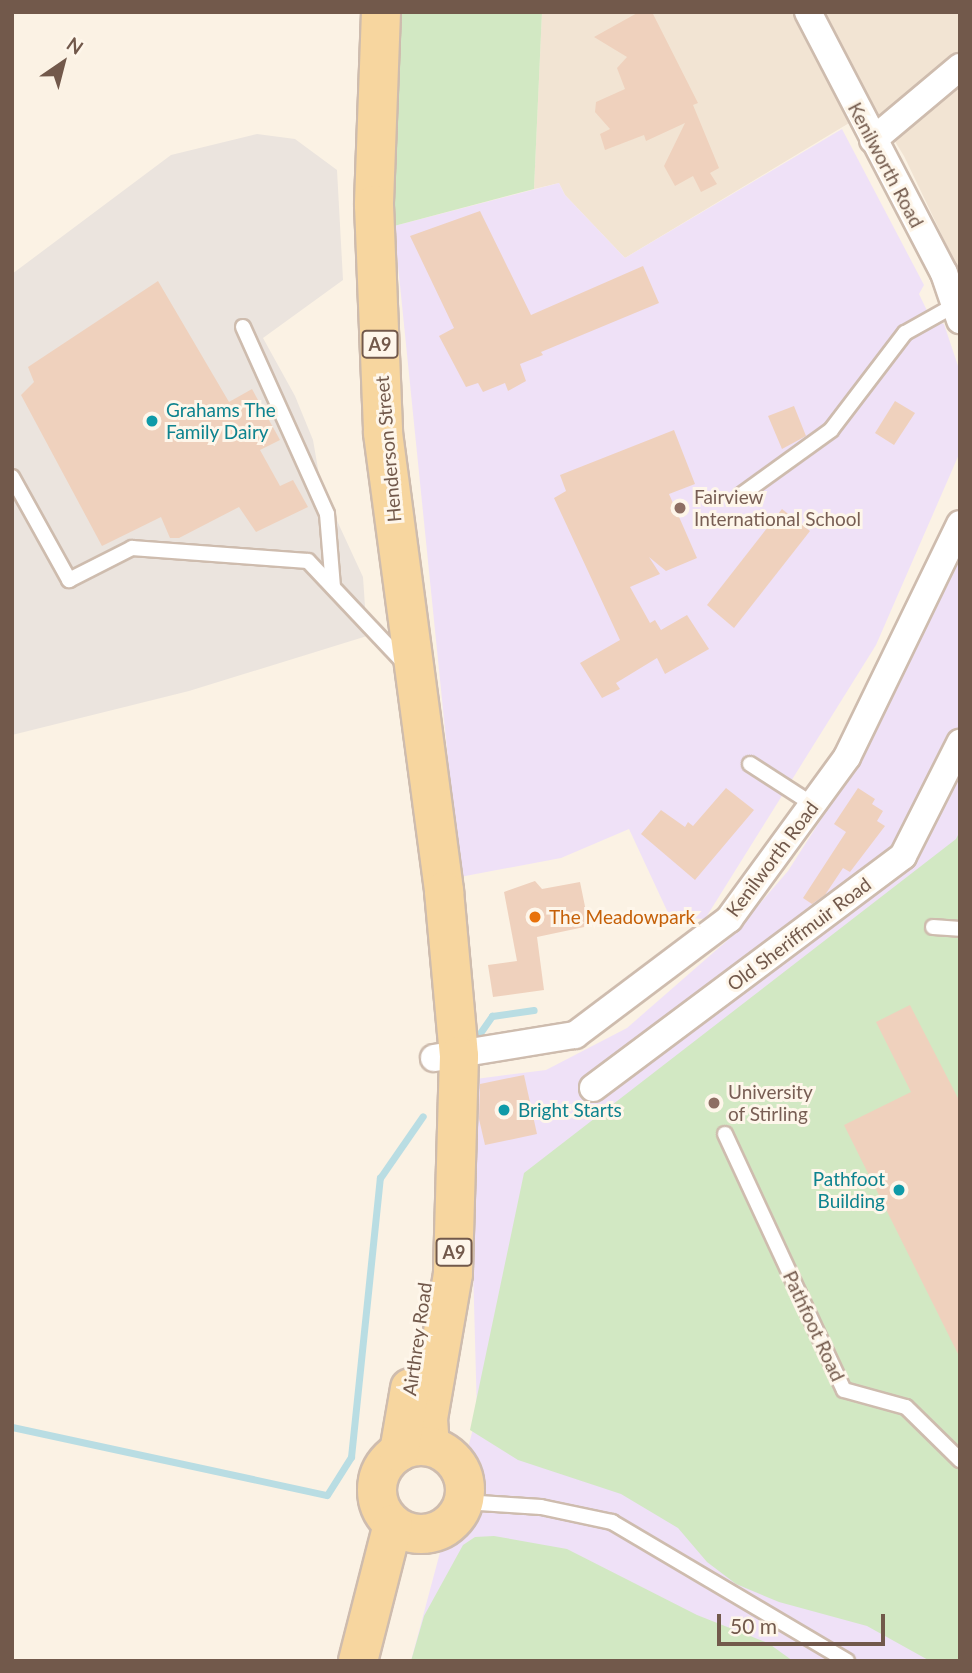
<!DOCTYPE html>
<style>
body{margin:0}
#map{position:relative;width:972px;height:1673px;overflow:hidden;background:#fbf2e4;font-family:Lato,sans-serif}
div>[style]{position:absolute}
.residential>*{inset:0;background:#f2e4d3}
.industrial>*{inset:0;background:#ebe4de}
.education>*{inset:0;background:#efe1f7}
.green>*{inset:0;background:#d2e8c3}
.stream>*{height:7px;margin:-3.5px;padding:0 3.5px;transform-origin:3.5px;border-radius:3.5px;background:#b9dde3}
.building>*{inset:0;background:#efd1bd}
.roads{filter:drop-shadow(2px 0 #cebcae) drop-shadow(-2px 0 #cebcae) drop-shadow(0 2px #cebcae) drop-shadow(0 -2px #cebcae)}
.service>*{height:14px;margin:-7px;padding:0 7px;transform-origin:7px;border-radius:7px;background:#fff}
.minor>*{height:26px;margin:-13px;padding:0 13px;transform-origin:13px;border-radius:13px;background:#fff}
.primary>*{height:38px;margin:-19px;padding:0 19px;transform-origin:19px;border-radius:19px;background:#f7d69f}
.primary>.ring{margin:-19px;padding:0;box-sizing:content-box;background:none;border:38px solid #f7d69f;border-radius:50%}
.dots>*{width:19px;height:19px;translate:-50% -50%;box-sizing:border-box;border:4px solid #fef6ea;border-radius:50%}
span{translate:-50% -50%;white-space:nowrap;text-align:center;line-height:1.15;-webkit-text-stroke:6px #fef6ea;paint-order:stroke}
.shield-label span{padding:2px 5px;background:#fef6ea;border:2px solid;border-radius:5px;-webkit-text-stroke-width:0}
.shield-label{font-size:18px;color:#72594b;font-weight:700}
.street-label{font-size:19px;color:#72594b}
.culture-label{font-size:19px;color:#0d838f}
.left{translate:0 -50%;text-align:left}
.right{translate:-100% -50%;text-align:right}
.education-label{font-size:19px;color:#785e54}
.food-label{font-size:19px;color:#c56008}
.frame{position:absolute;inset:0;border:14px solid #72594b;pointer-events:none}
.north{position:absolute;left:28px;top:28px;width:70px;height:70px;-webkit-text-stroke:5px #fef6ea;paint-order:stroke;rotate:35deg;font-size:19px;font-weight:700;line-height:28px;text-align:center;color:#72594b}
.north::after{content:'';display:block;margin:auto;width:24px;height:32px;background:#72594b;clip-path:polygon(50% 0,100% 100%,50% 72%,0 100%)}
.scale{position:absolute;left:717px;top:1614px;width:168px;height:32px;box-sizing:border-box;border:4px solid #72594b;border-top:0;padding-left:9px;font-size:21px;line-height:24px;white-space:nowrap;color:#72594b;-webkit-text-stroke:5px #fef6ea;paint-order:stroke}
</style>
<div id="map">
<div class="residential">
<i style="clip-path:polygon(542px 12px,960px 12px,960px 273px,904px 156px,874px 108px,625px 258px,565px 195px,559px 183px,534px 189px)"></i>
</div>
<div class="industrial">
<i style="clip-path:polygon(257px 134px,295px 139px,337px 170px,343px 280px,263px 338px,295px 396px,313px 440px,321px 486px,363px 577px,367px 636px,189px 691px,12px 735px,12px 274px,171px 155px)"></i>
</div>
<div class="education">
<i style="clip-path:polygon(842px 129px,924px 285px,919px 294px,931px 319px,944px 324px,960px 372px,960px 452px,876px 645px,705px 919px,670px 917px,629px 829px,561px 858px,460px 877px,394px 226px,559px 183px,565px 195px,625px 258px)"></i>
<i style="clip-path:polygon(960px 555px,960px 1661px,411px 1661px,477px 1414px,468px 1080px,546px 1070px,627px 1028px,730px 938px,788px 871px,866px 749px)"></i>
</div>
<div class="green">
<i style="clip-path:polygon(391px 12px,542px 12px,534px 189px,394px 226px)"></i>
<i style="clip-path:polygon(960px 831px,960px 1661px,930px 1661px,867px 1626px,779px 1602px,736px 1584px,707px 1562px,678px 1528px,621px 1494px,518px 1460px,470px 1430px,524px 1173px,956px 839px)"></i>
<i style="clip-path:polygon(494px 1536px,567px 1549px,697px 1615px,768px 1643px,793px 1661px,411px 1661px,424px 1616px,463px 1545px,475px 1537px)"></i>
</div>
<div class="stream">
<i style="left:480px;top:1033px;width:21px;rotate:-55deg"></i>
<i style="left:492px;top:1016px;width:42px;rotate:-8.1deg"></i>
<i style="left:12px;top:1427px;width:322px;rotate:12.2deg"></i>
<i style="left:327px;top:1495px;width:45px;rotate:-57.7deg"></i>
<i style="left:351px;top:1457px;width:281px;rotate:-84.1deg"></i>
<i style="left:380px;top:1178px;width:75px;rotate:-55.3deg"></i>
</div>
<div class="building">
<i style="clip-path:polygon(639px 12px,652px 12px,698px 103px,693px 105px,719px 168px,710px 173px,717px 184px,701px 192px,693px 176px,675px 186px,664px 166px,685px 123px,646px 141px,644px 135px,605px 150px,600px 134px,610px 129px,595px 112px,596px 102px,625px 89px,617px 68px,627px 57px,594px 37px)"></i>
<i style="clip-path:polygon(480px 211px,531px 315px,643px 266px,659px 303px,541px 352px,543px 355px,520px 364px,526px 381px,508px 391px,505px 383px,483px 392px,478px 383px,466px 387px,439px 336px,454px 328px,410px 236px)"></i>
<i style="clip-path:polygon(158px 281px,229px 402px,252px 389px,280px 440px,260px 450px,280px 486px,293px 480px,308px 507px,256px 532px,239px 507px,179px 538px,170px 538px,161px 517px,102px 546px,21px 395px,34px 382px,28px 367px)"></i>
<i style="clip-path:polygon(895px 401px,915px 413px,894px 445px,875px 433px)"></i>
<i style="clip-path:polygon(794px 406px,806px 436px,782px 449px,768px 416px)"></i>
<i style="clip-path:polygon(674px 430px,695px 484px,669px 494px,697px 558px,666px 571px,649px 557px,660px 574px,630px 587px,650px 623px,655px 620px,661px 630px,687px 615px,709px 649px,665px 674px,657px 658px,616px 683px,620px 689px,602px 698px,580px 663px,620px 640px,554px 498px,566px 491px,560px 475px)"></i>
<i style="clip-path:polygon(782px 509px,810px 531px,734px 628px,707px 605px)"></i>
<i style="clip-path:polygon(726px 788px,754px 810px,695px 880px,641px 834px,661px 810px,685px 827px,688px 822px,693px 826px)"></i>
<i style="clip-path:polygon(858px 788px,875px 799px,872px 804px,883px 811px,877px 821px,885px 826px,850px 872px,843px 868px,825px 895px,812px 904px,803px 898px,846px 832px,834px 824px)"></i>
<i style="clip-path:polygon(535px 881px,542px 889px,580px 882px,589px 926px,537px 937px,544px 990px,493px 997px,488px 965px,517px 961px,504px 892px)"></i>
<i style="clip-path:polygon(910px 1005px,960px 1102px,960px 1358px,844px 1125px,911px 1092px,876px 1022px)"></i>
<i style="clip-path:polygon(524px 1075px,537px 1134px,485px 1145px,479px 1119px,480px 1084px)"></i>
</div>
<div class="roads">
<div class="service">
<i style="left:243px;top:327px;width:205px;rotate:65.8deg"></i>
<i style="left:327px;top:514px;width:73px;rotate:85.3deg"></i>
<i style="left:12px;top:477px;width:118px;rotate:61deg"></i>
<i style="left:69px;top:580px;width:71px;rotate:-26.9deg"></i>
<i style="left:132px;top:548px;width:176px;rotate:4.2deg"></i>
<i style="left:308px;top:561px;width:140px;rotate:46.7deg"></i>
<i style="left:741px;top:495px;width:111px;rotate:-35.8deg"></i>
<i style="left:831px;top:430px;width:122px;rotate:-52.7deg"></i>
<i style="left:905px;top:333px;width:57px;rotate:-29.2deg"></i>
<i style="left:750px;top:764px;width:74px;rotate:32.8deg"></i>
<i style="left:933px;top:927px;width:27px;rotate:4deg"></i>
<i style="left:725px;top:1134px;width:282px;rotate:65.1deg"></i>
<i style="left:844px;top:1390px;width:64px;rotate:15.3deg"></i>
<i style="left:906px;top:1407px;width:76px;rotate:44.5deg"></i>
<i style="left:464px;top:1502px;width:77px;rotate:3.7deg"></i>
<i style="left:541px;top:1507px;width:73px;rotate:11.9deg"></i>
<i style="left:612px;top:1522px;width:273px;rotate:30.6deg"></i>
</div>
<div class="minor">
<i style="left:808px;top:12px;width:294px;rotate:62.5deg"></i>
<i style="left:944px;top:273px;width:50px;rotate:71.2deg"></i>
<i style="left:873px;top:140px;width:114px;rotate:-40deg"></i>
<i style="left:434px;top:1058px;width:143px;rotate:-9.3deg"></i>
<i style="left:575px;top:1035px;width:193px;rotate:-37deg"></i>
<i style="left:729px;top:919px;width:200px;rotate:-53.9deg"></i>
<i style="left:847px;top:757px;width:259px;rotate:-64.1deg"></i>
<i style="left:593px;top:1088px;width:387px;rotate:-36.8deg"></i>
<i style="left:903px;top:856px;width:127px;rotate:-63.2deg"></i>
</div>
<div class="primary">
<i style="left:381px;top:12px;width:193px;rotate:92.1deg"></i>
<i style="left:374px;top:205px;width:228px;rotate:87.7deg"></i>
<i style="left:383px;top:433px;width:462px;rotate:82.4deg"></i>
<i style="left:444px;top:891px;width:166px;rotate:84.8deg"></i>
<i style="left:459px;top:1056px;width:218px;rotate:91.6deg"></i>
<i style="left:453px;top:1274px;width:147px;rotate:99.8deg"></i>
<i style="left:428px;top:1419px;width:27px;rotate:86deg"></i>
<i class="ring" style="left:377px;top:1446px;width:50px;height:50px"></i>
<i style="left:399px;top:1452px;width:65px;rotate:-80.2deg"></i>
<i style="left:358px;top:1661px;width:141px;rotate:-75.7deg"></i>
</div>
</div>
<div class="dots">
<i style="left:152px;top:421px;background:#0f9aa8"></i>
<i style="left:680px;top:508px;background:#8d6e63"></i>
<i style="left:535px;top:917px;background:#e8710a"></i>
<i style="left:714px;top:1103px;background:#8d6e63"></i>
<i style="left:504px;top:1110px;background:#0f9aa8"></i>
<i style="left:899px;top:1190px;background:#0f9aa8"></i>
</div>
<div class="shield-label">
<span style="left:380px;top:344px">A9</span>
<span style="left:454px;top:1252px">A9</span>
</div>
<div class="street-label">
<span style="left:886px;top:165px;rotate:62deg">Kenilworth Road</span>
<span style="left:388px;top:449px;rotate:-95deg">Henderson Street</span>
<span style="left:772px;top:859px;rotate:-53deg">Kenilworth Road</span>
<span style="left:799px;top:934px;rotate:-37deg">Old Sheriffmuir Road</span>
<span style="left:814px;top:1326px;rotate:65deg">Pathfoot Road</span>
<span style="left:417px;top:1339px;rotate:-82deg">Airthrey Road</span>
</div>
<div class="culture-label">
<span class="left" style="left:166px;top:421px">Grahams The<br>Family Dairy</span>
<span class="left" style="left:518px;top:1110px">Bright Starts</span>
<span class="right" style="left:885px;top:1190px">Pathfoot<br>Building</span>
</div>
<div class="education-label">
<span class="left" style="left:694px;top:508px">Fairview<br>International School</span>
<span class="left" style="left:728px;top:1103px">University<br>of Stirling</span>
</div>
<div class="food-label">
<span class="left" style="left:549px;top:917px">The Meadowpark</span>
</div>
<div class="frame"></div>
<div class="north">N</div>
<div class="scale">50 m</div>
</div>
